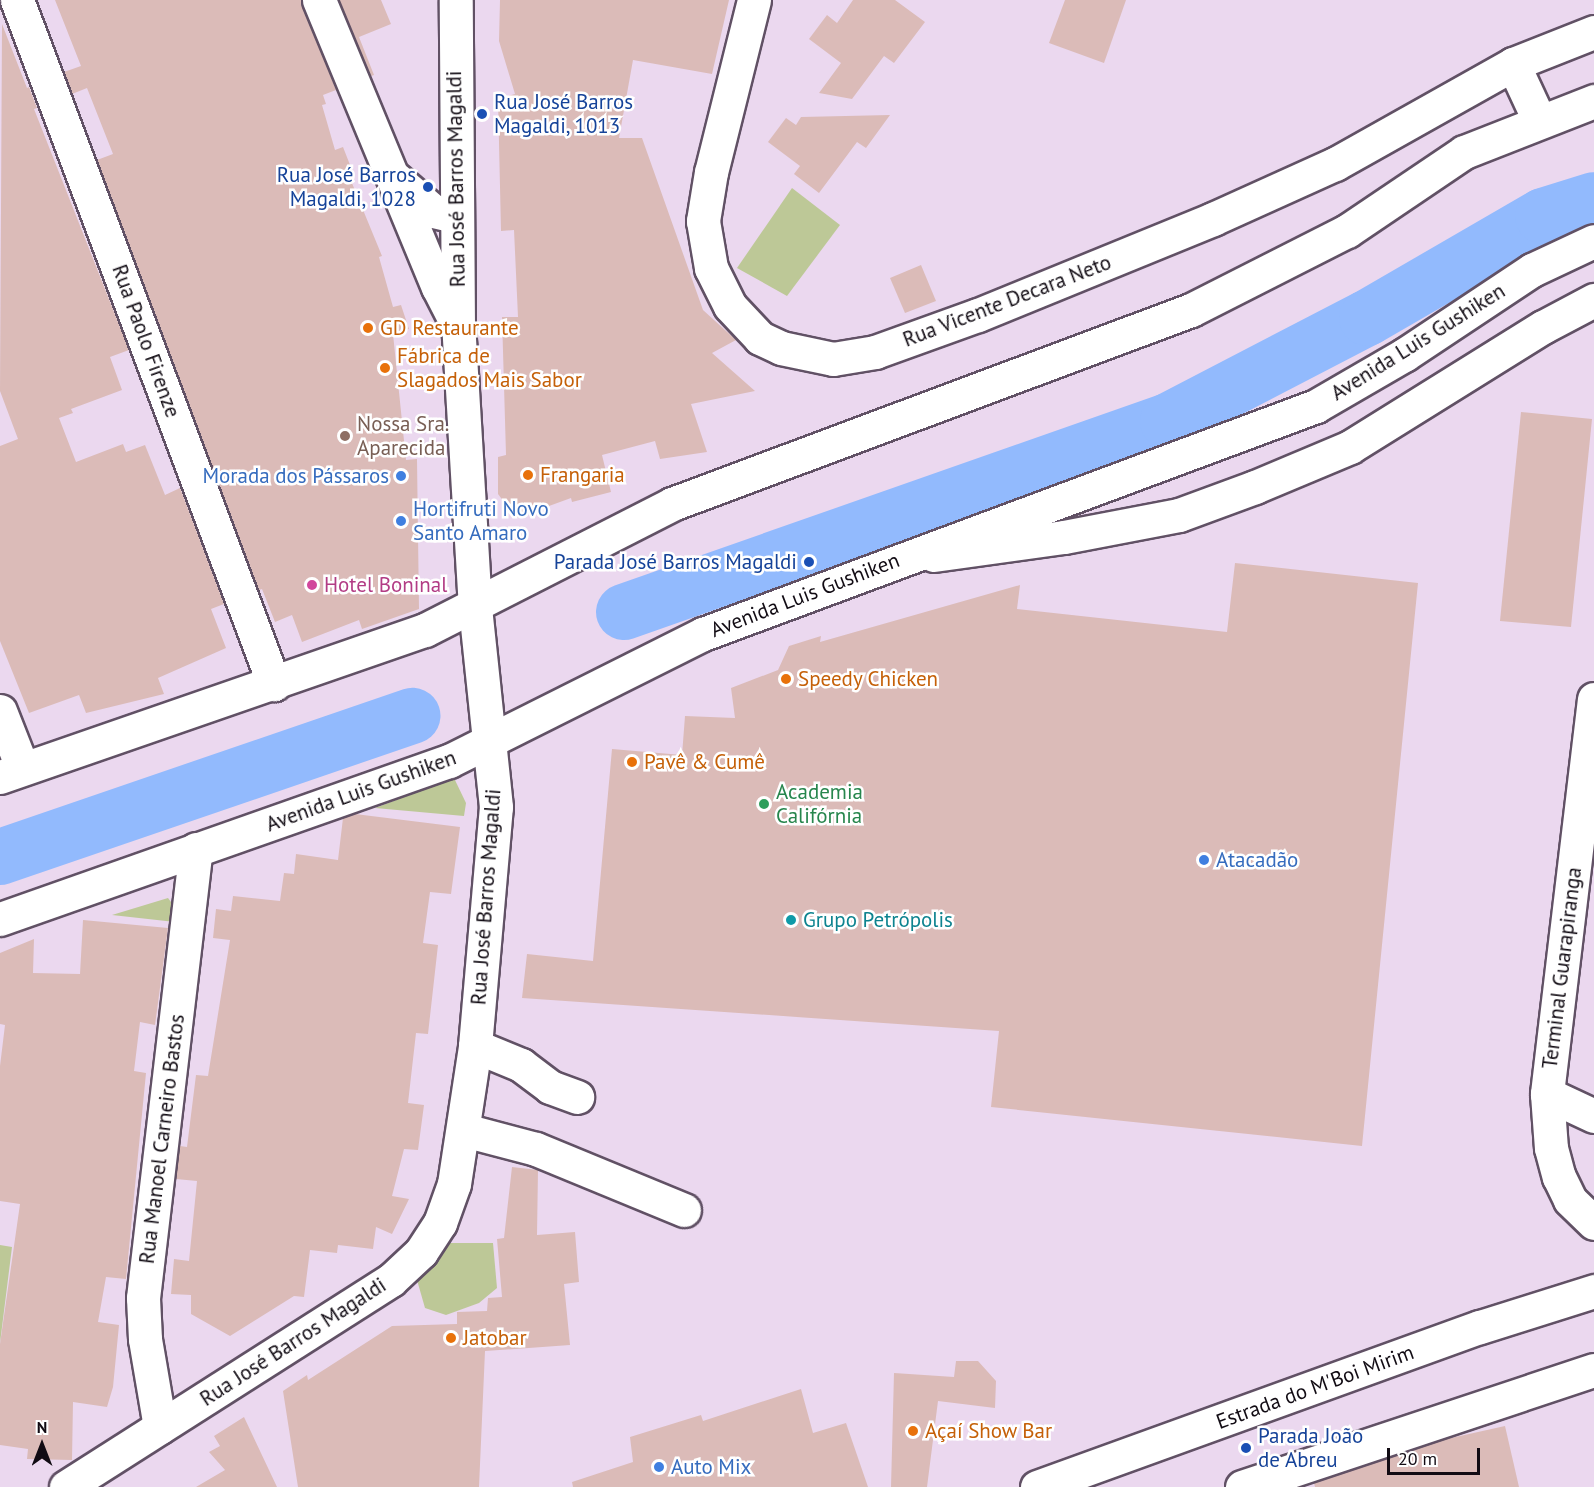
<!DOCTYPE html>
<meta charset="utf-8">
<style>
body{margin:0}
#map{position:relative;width:1594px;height:1487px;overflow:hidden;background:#ebd8ef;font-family:"PT Sans",sans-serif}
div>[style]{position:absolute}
.green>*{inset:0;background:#bdc897}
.river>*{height:56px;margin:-28px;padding:0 28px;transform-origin:28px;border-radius:28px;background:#92bafd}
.building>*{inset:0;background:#dbbbb8}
.roads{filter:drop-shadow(2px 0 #615165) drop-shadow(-2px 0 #615165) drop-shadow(0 2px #615165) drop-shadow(0 -2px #615165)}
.minor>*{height:33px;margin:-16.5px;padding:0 16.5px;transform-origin:16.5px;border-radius:16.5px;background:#fff}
.major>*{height:33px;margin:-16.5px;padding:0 16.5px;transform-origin:16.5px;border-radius:16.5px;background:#fff}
.dots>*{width:16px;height:16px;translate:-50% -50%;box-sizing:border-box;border:3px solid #fff;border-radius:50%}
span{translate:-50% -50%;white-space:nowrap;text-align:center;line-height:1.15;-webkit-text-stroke:5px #fff;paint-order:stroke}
.transit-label{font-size:21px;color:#164399}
.left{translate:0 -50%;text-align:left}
.right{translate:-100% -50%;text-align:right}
.street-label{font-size:21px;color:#110b13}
.food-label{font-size:21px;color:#c56008}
.education-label{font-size:21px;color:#785e54}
.shop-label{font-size:21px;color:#366cbe}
.hotel-label{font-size:21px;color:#b23c85}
.leisure-label{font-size:21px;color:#27864d}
.culture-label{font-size:21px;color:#0d838f}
.north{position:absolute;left:12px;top:1415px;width:60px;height:60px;-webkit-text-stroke:4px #fff;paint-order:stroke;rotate:0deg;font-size:16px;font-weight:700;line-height:24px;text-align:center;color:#110b13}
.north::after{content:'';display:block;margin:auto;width:21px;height:27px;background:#110b13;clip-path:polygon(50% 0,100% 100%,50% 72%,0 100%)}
.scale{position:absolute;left:1387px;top:1448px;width:93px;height:27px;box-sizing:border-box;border:3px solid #110b13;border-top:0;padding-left:8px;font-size:18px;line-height:21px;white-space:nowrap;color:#110b13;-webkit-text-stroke:4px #fff;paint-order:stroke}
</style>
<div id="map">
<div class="green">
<i style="clip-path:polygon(792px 188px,840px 225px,787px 296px,737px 268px)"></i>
<i style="clip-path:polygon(454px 778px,466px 803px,464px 816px,375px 808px)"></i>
<i style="clip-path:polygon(168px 898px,177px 910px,175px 922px,112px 915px)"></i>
<i style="clip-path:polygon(449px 1243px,493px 1243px,497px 1288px,479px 1303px,446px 1315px,425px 1308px,415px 1273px)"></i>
<i style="clip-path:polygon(0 1245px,12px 1247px,0 1343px)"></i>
</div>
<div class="river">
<i style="left:624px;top:612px;width:577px;rotate:-19.35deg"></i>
<i style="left:1168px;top:421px;width:224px;rotate:-27.4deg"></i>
<i style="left:1367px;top:318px;width:203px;rotate:-30.1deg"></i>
<i style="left:1543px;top:216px;width:53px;rotate:-17.4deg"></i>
<i style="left:0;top:857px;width:436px;rotate:-18.9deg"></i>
</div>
<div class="building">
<i style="clip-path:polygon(55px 0,301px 0,336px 90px,323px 95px,326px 104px,322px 105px,335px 150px,343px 147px,352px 170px,347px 171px,382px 256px,379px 257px,393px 307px,401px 305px,409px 329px,393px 334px,406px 460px,417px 459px,419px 609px,362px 629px,359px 620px,302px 642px,292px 615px,275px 622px,262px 589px,259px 590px,97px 160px,113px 154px,87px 88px,72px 94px,64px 72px,81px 66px)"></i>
<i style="clip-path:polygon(339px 0,381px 0,391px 24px,359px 37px,374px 75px,371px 76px)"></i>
<i style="clip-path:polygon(500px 0,729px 0,712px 74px,633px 60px,619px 138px,642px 138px,703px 310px,736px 340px,712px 353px,755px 391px,691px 404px,707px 452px,660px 459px,655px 441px,602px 455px,611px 492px,572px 502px,571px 498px,516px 518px,498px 494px,498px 457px,506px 455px,502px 317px,518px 317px,514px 230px,501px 231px,498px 99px,515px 94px,499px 41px)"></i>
<i style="clip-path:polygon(853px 0,895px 0,925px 22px,894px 63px,884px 56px,852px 99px,819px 93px,841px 63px,809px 39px,827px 15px,837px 23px)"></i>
<i style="clip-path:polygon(1065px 0,1126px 0,1104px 63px,1049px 43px)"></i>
<i style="clip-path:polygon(2px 24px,27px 88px,29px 87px,37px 108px,34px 109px,129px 350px,110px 357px,122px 390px,71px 409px,73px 413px,59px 418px,76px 462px,123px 444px,126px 452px,145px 445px,165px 495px,180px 488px,224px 604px,211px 609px,226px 648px,158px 678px,164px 694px,86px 713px,79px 695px,29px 713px,0 641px,0 446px,18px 439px,0 391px)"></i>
<i style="clip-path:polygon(890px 115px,866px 148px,857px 142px,819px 193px,794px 174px,800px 166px,768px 142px,786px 118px,796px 125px,801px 117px)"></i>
<i style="clip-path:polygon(921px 265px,936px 301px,905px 313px,890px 278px)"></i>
<i style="clip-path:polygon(1521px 412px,1592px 419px,1571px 627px,1500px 621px)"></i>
<i style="clip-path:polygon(1235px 563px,1418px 583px,1362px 1146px,991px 1107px,999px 1031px,522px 998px,527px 954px,593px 961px,612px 749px,682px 755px,685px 716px,735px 718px,731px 688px,778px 670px,789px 646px,821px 636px,820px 642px,1020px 585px,1017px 609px,1227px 632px)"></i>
<i style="clip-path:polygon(355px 814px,460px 827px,451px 894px,430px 892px,423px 943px,438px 945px,428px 1034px,416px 1033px,408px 1103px,424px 1105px,418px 1150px,404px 1149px,392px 1196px,409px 1199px,392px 1234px,376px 1227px,373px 1249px,338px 1245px,337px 1253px,310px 1250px,304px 1297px,294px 1296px,230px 1336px,191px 1314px,191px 1295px,171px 1294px,174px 1259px,189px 1261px,197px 1181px,176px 1179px,180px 1146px,187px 1147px,196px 1075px,208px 1076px,230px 940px,213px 938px,216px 909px,231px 911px,233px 896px,280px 901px,284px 873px,294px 874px,296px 854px,338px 860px,343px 818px)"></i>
<i style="clip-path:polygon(83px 920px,168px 928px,155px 1025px,140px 1022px,134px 1071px,146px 1073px,126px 1279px,106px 1277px,98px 1322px,119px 1325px,113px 1387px,107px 1407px,73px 1402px,72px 1460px,27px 1459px,28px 1449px,0 1445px,0 1344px,20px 1204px,0 1201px,0 1066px,5px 1025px,0 1024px,0 953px,34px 939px,33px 973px,80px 974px)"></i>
<i style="clip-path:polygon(512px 1167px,538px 1170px,537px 1235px,575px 1232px,579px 1282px,564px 1284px,570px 1345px,485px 1351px,479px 1487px,298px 1487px,283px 1391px,307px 1375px,308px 1380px,392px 1326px,457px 1324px,457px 1312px,487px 1311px,488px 1298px,502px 1297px,497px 1239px,504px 1238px)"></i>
<i style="clip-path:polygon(956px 1361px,978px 1361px,996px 1381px,995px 1408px,938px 1401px,927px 1487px,891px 1487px,894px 1373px,954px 1377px)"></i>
<i style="clip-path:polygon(801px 1389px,813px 1433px,846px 1423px,868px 1487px,573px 1487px,572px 1482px,633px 1462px,630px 1437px,701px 1415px,703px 1421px)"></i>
<i style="clip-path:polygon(244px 1417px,277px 1487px,196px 1487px,225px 1470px,209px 1452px,220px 1446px,214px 1436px)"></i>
<i style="clip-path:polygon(1505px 1426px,1519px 1487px,1315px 1487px,1314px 1483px,1442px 1440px)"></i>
</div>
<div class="roads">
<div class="minor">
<i style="left:17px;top:0;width:731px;rotate:69.41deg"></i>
<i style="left:319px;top:0;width:311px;rotate:67.5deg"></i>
<i style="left:438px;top:287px;width:44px;rotate:62.9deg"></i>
<i style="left:754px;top:0;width:177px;rotate:104deg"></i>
<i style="left:711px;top:172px;width:50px;rotate:99.3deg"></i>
<i style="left:703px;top:221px;width:48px;rotate:80.3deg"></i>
<i style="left:711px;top:268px;width:42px;rotate:63.4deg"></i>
<i style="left:730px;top:306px;width:44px;rotate:46.8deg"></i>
<i style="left:760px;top:338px;width:23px;rotate:25deg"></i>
<i style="left:781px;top:348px;width:53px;rotate:11.9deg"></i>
<i style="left:833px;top:359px;width:43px;rotate:-9.5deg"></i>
<i style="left:875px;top:352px;width:109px;rotate:-19.8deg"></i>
<i style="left:978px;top:315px;width:254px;rotate:-22.2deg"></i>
<i style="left:1213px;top:219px;width:134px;rotate:-24.3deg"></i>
<i style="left:1335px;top:164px;width:204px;rotate:-29.3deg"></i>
<i style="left:1513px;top:64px;width:87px;rotate:-21.6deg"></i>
<i style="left:1513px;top:64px;width:62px;rotate:65.1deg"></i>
<i style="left:396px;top:179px;width:49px;rotate:40.9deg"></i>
<i style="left:433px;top:211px;width:23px;rotate:13deg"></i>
<i style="left:934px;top:555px;width:131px;rotate:-7.9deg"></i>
<i style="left:1064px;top:537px;width:117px;rotate:-10.8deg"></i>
<i style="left:1179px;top:515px;width:81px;rotate:-20.2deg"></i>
<i style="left:1255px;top:487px;width:103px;rotate:-22.8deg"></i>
<i style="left:1350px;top:447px;width:227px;rotate:-31.9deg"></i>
<i style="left:1543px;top:327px;width:58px;rotate:-27.9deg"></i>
<i style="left:1594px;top:699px;width:398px;rotate:96.8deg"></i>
<i style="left:1547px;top:1094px;width:54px;rotate:85.8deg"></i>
<i style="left:1551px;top:1148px;width:30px;rotate:75deg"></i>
<i style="left:1559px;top:1177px;width:25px;rotate:64deg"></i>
<i style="left:1570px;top:1200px;width:33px;rotate:44deg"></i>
<i style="left:0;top:711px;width:60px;rotate:68.6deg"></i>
<i style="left:475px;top:1046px;width:50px;rotate:22.4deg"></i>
<i style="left:521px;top:1065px;width:36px;rotate:37deg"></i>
<i style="left:550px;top:1087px;width:29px;rotate:20deg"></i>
<i style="left:1547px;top:1094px;width:52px;rotate:25.1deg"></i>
<i style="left:464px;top:1130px;width:74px;rotate:14.8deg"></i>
<i style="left:536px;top:1149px;width:160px;rotate:22.4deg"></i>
<i style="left:160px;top:1427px;width:89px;rotate:-99.7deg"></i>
<i style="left:145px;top:1339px;width:41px;rotate:-92.8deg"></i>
<i style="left:143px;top:1298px;width:452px;rotate:-83.3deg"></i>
</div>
<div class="major">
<i style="left:0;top:777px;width:450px;rotate:-19.1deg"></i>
<i style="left:425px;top:630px;width:277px;rotate:-27deg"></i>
<i style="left:672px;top:504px;width:554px;rotate:-20.5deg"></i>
<i style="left:1191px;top:310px;width:175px;rotate:-26.9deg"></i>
<i style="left:1347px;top:231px;width:141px;rotate:-34deg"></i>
<i style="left:1464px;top:152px;width:140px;rotate:-21.4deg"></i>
<i style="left:0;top:919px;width:476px;rotate:-19.4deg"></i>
<i style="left:449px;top:761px;width:284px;rotate:-26.6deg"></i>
<i style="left:703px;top:634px;width:654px;rotate:-20.4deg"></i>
<i style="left:1316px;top:406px;width:102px;rotate:-30.1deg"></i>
<i style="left:1404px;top:355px;width:154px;rotate:-33.6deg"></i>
<i style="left:1532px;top:270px;width:68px;rotate:-25.1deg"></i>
<i style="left:66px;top:1487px;width:385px;rotate:-32.5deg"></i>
<i style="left:391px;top:1280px;width:41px;rotate:-43deg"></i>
<i style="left:421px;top:1252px;width:35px;rotate:-57deg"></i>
<i style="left:440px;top:1223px;width:41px;rotate:-70.3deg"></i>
<i style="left:454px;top:1184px;width:140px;rotate:-81.3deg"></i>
<i style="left:475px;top:1046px;width:240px;rotate:-85deg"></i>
<i style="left:496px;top:807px;width:200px;rotate:-96deg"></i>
<i style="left:475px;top:608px;width:283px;rotate:-93.4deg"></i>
<i style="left:458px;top:326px;width:326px;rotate:-90.4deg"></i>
<i style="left:1037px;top:1487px;width:471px;rotate:-19.9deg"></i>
<i style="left:1480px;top:1327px;width:120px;rotate:-17.5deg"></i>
<i style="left:1242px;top:1487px;width:371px;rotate:-18.4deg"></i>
</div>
</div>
<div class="dots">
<i style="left:482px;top:114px;background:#1a4fb4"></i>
<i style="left:428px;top:187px;background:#1a4fb4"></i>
<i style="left:368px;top:328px;background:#e8710a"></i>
<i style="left:385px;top:368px;background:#e8710a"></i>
<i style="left:345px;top:436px;background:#8d6e63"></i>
<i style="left:528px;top:475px;background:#e8710a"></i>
<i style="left:401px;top:476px;background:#3f7fe0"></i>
<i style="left:401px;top:521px;background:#3f7fe0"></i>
<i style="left:809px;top:562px;background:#1a4fb4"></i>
<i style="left:312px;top:585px;background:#d1479c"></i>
<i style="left:786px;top:679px;background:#e8710a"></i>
<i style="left:632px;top:762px;background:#e8710a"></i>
<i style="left:764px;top:804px;background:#2e9e5b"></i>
<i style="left:1204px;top:860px;background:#3f7fe0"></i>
<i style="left:791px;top:920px;background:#0f9aa8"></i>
<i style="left:451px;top:1338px;background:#e8710a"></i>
<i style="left:913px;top:1431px;background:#e8710a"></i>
<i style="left:1246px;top:1448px;background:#1a4fb4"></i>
<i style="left:659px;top:1467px;background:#3f7fe0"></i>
</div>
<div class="transit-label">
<span class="left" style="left:494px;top:114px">Rua José Barros<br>Magaldi, 1013</span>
<span class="right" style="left:416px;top:187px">Rua José Barros<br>Magaldi, 1028</span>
<span class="right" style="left:797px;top:562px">Parada José Barros Magaldi</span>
<span class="left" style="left:1258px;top:1448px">Parada João<br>de Abreu</span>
</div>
<div class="street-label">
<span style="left:456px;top:179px;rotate:-91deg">Rua José Barros Magaldi</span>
<span style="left:1007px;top:301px;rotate:-21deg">Rua Vicente Decara Neto</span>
<span style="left:146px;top:341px;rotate:70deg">Rua Paolo Firenze</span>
<span style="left:1418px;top:342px;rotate:-32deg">Avenida Luis Gushiken</span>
<span style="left:805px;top:595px;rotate:-21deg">Avenida Luis Gushiken</span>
<span style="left:361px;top:791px;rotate:-20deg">Avenida Luis Gushiken</span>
<span style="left:486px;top:897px;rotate:-86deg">Rua José Barros Magaldi</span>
<span style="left:1562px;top:968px;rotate:-83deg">Terminal Guarapiranga</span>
<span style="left:162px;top:1139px;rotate:-83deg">Rua Manoel Carneiro Bastos</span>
<span style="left:293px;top:1342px;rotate:-33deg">Rua José Barros Magaldi</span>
<span style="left:1315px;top:1387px;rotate:-20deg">Estrada do M'Boi Mirim</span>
</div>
<div class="food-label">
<span class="left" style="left:380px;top:328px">GD Restaurante</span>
<span class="left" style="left:397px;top:368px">Fábrica de<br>Slagados Mais Sabor</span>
<span class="left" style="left:540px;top:475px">Frangaria</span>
<span class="left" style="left:798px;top:679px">Speedy Chicken</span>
<span class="left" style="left:644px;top:762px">Pavê &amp; Cumê</span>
<span class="left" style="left:463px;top:1338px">Jatobar</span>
<span class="left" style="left:925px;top:1431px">Açaí Show Bar</span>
</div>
<div class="education-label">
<span class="left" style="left:357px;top:436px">Nossa Sra.<br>Aparecida</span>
</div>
<div class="shop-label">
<span class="right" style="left:389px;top:476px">Morada dos Pássaros</span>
<span class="left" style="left:413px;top:521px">Hortifruti Novo<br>Santo Amaro</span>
<span class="left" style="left:1216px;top:860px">Atacadão</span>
<span class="left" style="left:671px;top:1467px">Auto Mix</span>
</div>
<div class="hotel-label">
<span class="left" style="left:324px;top:585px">Hotel Boninal</span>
</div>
<div class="leisure-label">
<span class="left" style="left:776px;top:804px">Academia<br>Califórnia</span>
</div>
<div class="culture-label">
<span class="left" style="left:803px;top:920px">Grupo Petrópolis</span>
</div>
<div class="north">N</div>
<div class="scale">20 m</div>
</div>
